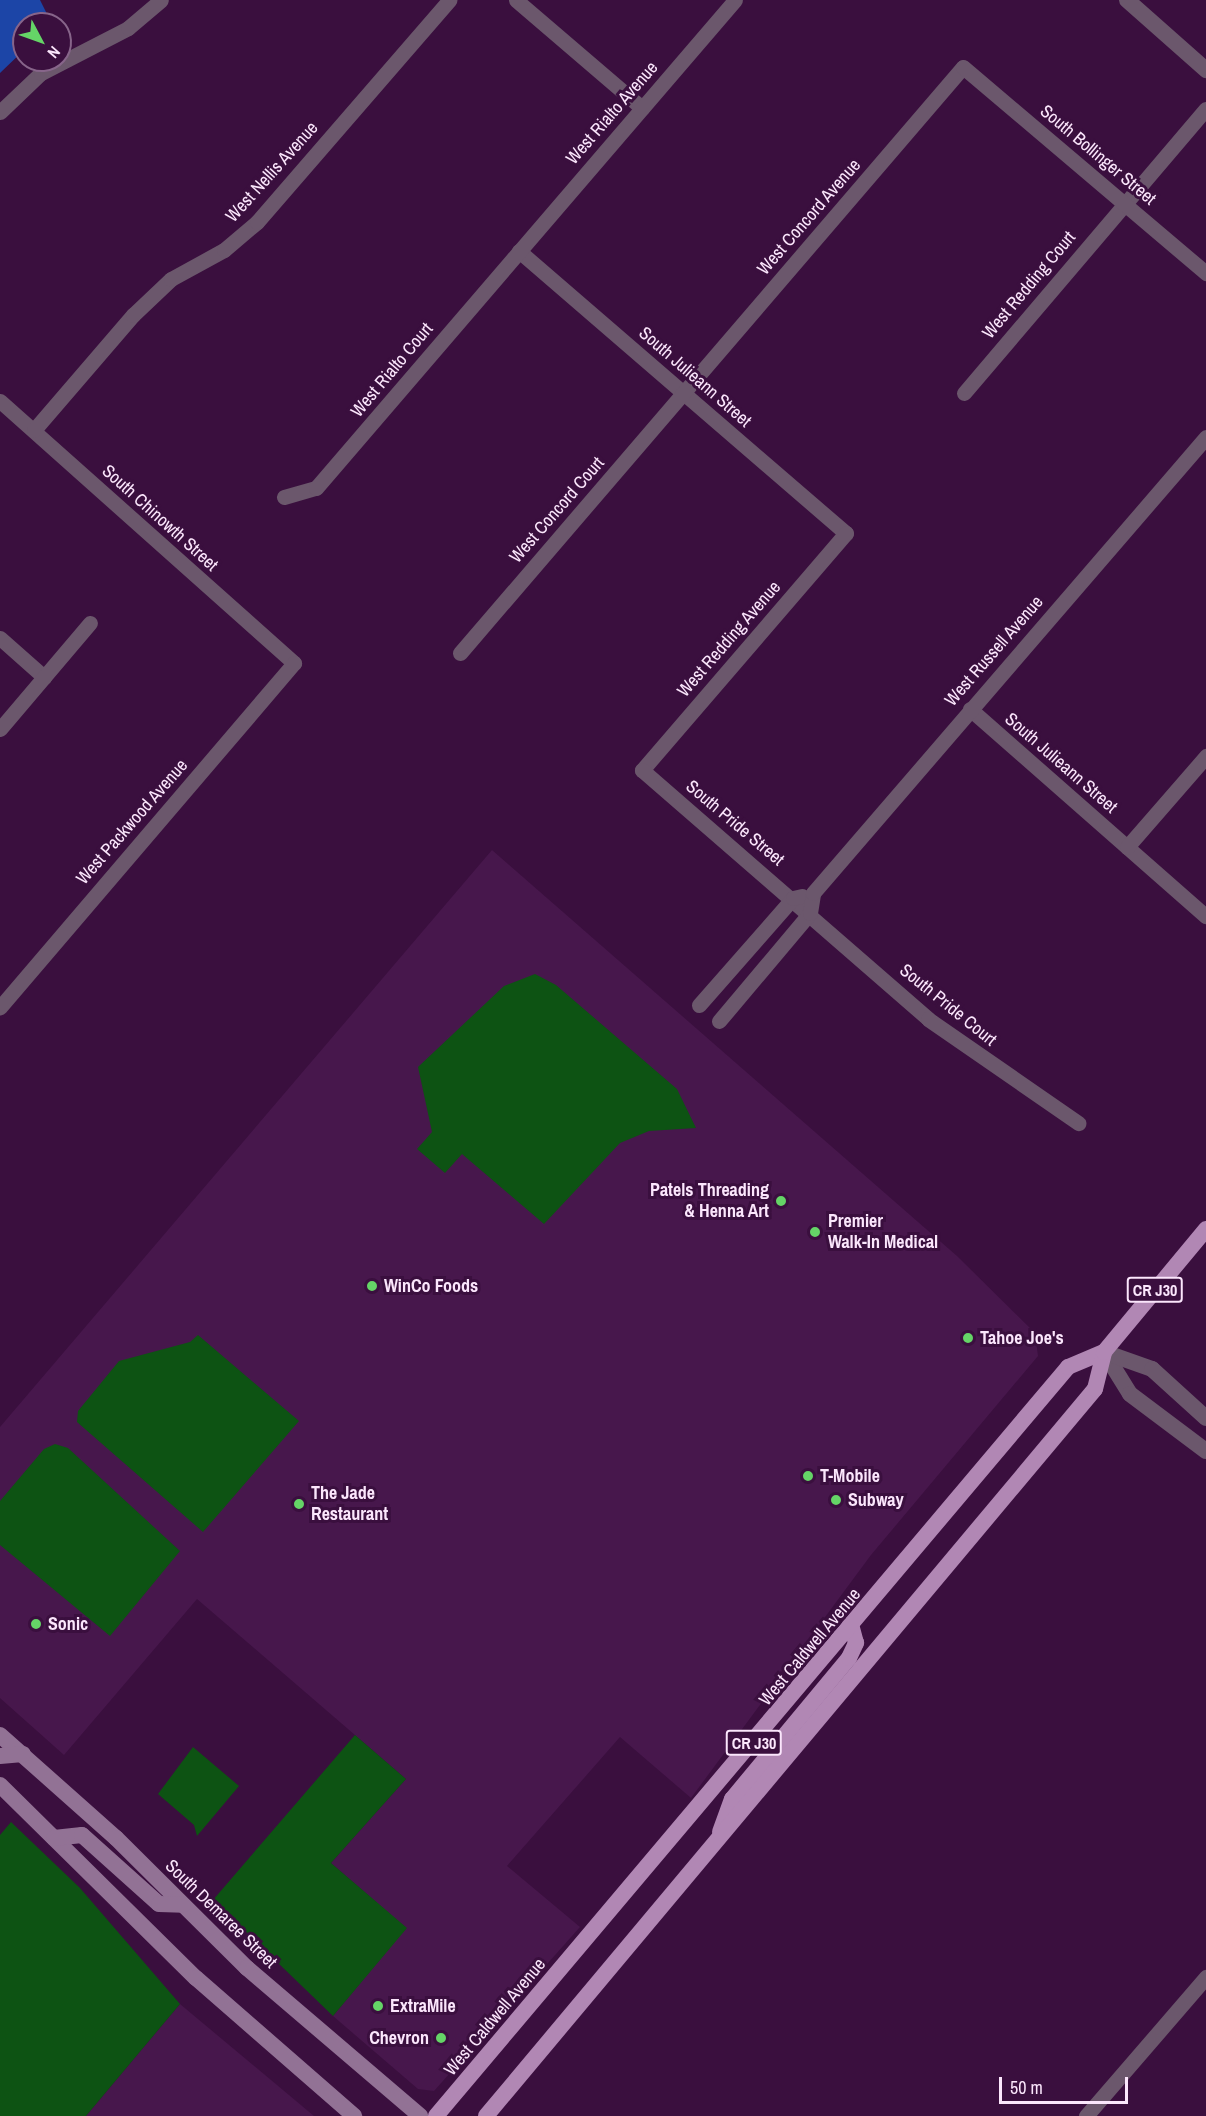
<!DOCTYPE html>
<style>
body{margin:0}
#map{position:relative;width:1206px;height:2116px;overflow:hidden;background:#3a0f3e;font-family:"Archivo Narrow",sans-serif}
div>[style]{position:absolute}
.built>*{inset:0;background:#47174c}
.green>*{inset:0;background:#0d5313}
.water>*{inset:0;background:#1c45a7}
.minor>*{height:15px;margin:-7.5px;padding:0 7.5px;transform-origin:7.5px;border-radius:7.5px;background:#6b576c}
.tertiary>*{height:16px;margin:-8px;padding:0 8px;transform-origin:8px;border-radius:8px;background:#6b576c}
.secondary>*{height:16px;margin:-8px;padding:0 8px;transform-origin:8px;border-radius:8px;background:#927295}
.primary>*{height:16px;margin:-8px;padding:0 8px;transform-origin:8px;border-radius:8px;background:#b187b4}
.dots>*{width:16px;height:16px;translate:-50% -50%;box-sizing:border-box;border:3px solid #3a0f3e;border-radius:50%}
span{translate:-50% -50%;white-space:nowrap;text-align:center;line-height:1.15;-webkit-text-stroke:6px #3a0f3e;paint-order:stroke}
.shield-label span{padding:2px 4px;background:#3a0f3e;border:2px solid;border-radius:4px;-webkit-text-stroke-width:0}
.shield-label{font-size:16px;color:#fbe6fc;font-weight:700}
.street-label{font-size:18px;color:#fbe6fc}
.poi-label{font-size:18px;color:#fbe6fc;font-weight:700}
.right{translate:-100% -50%;text-align:right}
.left{translate:0 -50%;text-align:left}
.north{position:absolute;left:12px;top:12px;width:60px;height:60px;box-sizing:border-box;background:#3a0f3e;border:2px solid #87658a;border-radius:50%;rotate:131deg;font-size:16px;font-weight:700;line-height:24px;text-align:center;color:#fbe6fc}
.north::after{content:'';display:block;margin:auto;width:21px;height:27px;background:#65d467;clip-path:polygon(50% 0,100% 100%,50% 72%,0 100%)}
.scale{position:absolute;left:999px;top:2077px;width:129px;height:27px;box-sizing:border-box;border:3px solid #fbe6fc;border-top:0;padding-left:8px;font-size:18px;line-height:21px;white-space:nowrap;color:#fbe6fc;-webkit-text-stroke:4px #3a0f3e;paint-order:stroke}
</style>
<div id="map">
<div class="built">
<i style="clip-path:polygon(492px 850px,957px 1256px,1035px 1333px,1038px 1356px,871px 1555px,691px 1798px,620px 1737px,507px 1866px,580px 1927px,434px 2091px,418px 2089px,333px 2016px,406px 1928px,331px 1863px,406px 1779px,197px 1599px,64px 1755px,0 1698px,0 1427px)"></i>
<i style="clip-path:polygon(180px 2004px,314px 2116px,86px 2116px)"></i>
</div>
<div class="green">
<i style="clip-path:polygon(535px 974px,556px 985px,677px 1089px,696px 1128px,649px 1131px,620px 1143px,544px 1224px,462px 1154px,445px 1173px,417px 1149px,432px 1132px,418px 1067px,504px 986px)"></i>
<i style="clip-path:polygon(198px 1335px,299px 1421px,203px 1532px,77px 1422px,78px 1411px,119px 1361px,190px 1342px)"></i>
<i style="clip-path:polygon(55px 1444px,68px 1448px,180px 1551px,110px 1636px,0 1545px,0 1501px,44px 1449px)"></i>
<i style="clip-path:polygon(355px 1735px,406px 1779px,331px 1863px,407px 1928px,333px 2016px,213px 1900px)"></i>
<i style="clip-path:polygon(193px 1747px,239px 1786px,197px 1836px,194px 1825px,158px 1794px)"></i>
<i style="clip-path:polygon(11px 1822px,80px 1888px,180px 2004px,86px 2116px,0 2116px,0 1835px)"></i>
</div>
<div class="water">
<i style="clip-path:polygon(0 0,40px 0,52px 24px,24px 24px,24px 50px,0 73px)"></i>
</div>
<div class="minor">
<i style="left:516px;top:0;width:166px;rotate:40.6deg"></i>
<i style="left:0;top:112px;width:57px;rotate:-43.6deg"></i>
<i style="left:41px;top:73px;width:98px;rotate:-27.3deg"></i>
<i style="left:128px;top:28px;width:43px;rotate:-40.3deg"></i>
<i style="left:519px;top:251px;width:432px;rotate:40.8deg"></i>
<i style="left:846px;top:533px;width:313px;rotate:130.7deg"></i>
<i style="left:642px;top:770px;width:379px;rotate:41deg"></i>
<i style="left:928px;top:1019px;width:183px;rotate:34.7deg"></i>
<i style="left:964px;top:393px;width:373px;rotate:-49.6deg"></i>
<i style="left:0;top:401px;width:394px;rotate:41.7deg"></i>
<i style="left:294px;top:663px;width:453px;rotate:130.5deg"></i>
<i style="left:34px;top:430px;width:152px;rotate:-49.3deg"></i>
<i style="left:133px;top:315px;width:52px;rotate:-43.5deg"></i>
<i style="left:171px;top:279px;width:60px;rotate:-28.7deg"></i>
<i style="left:224px;top:250px;width:43px;rotate:-40.3deg"></i>
<i style="left:257px;top:222px;width:294px;rotate:-49.1deg"></i>
<i style="left:284px;top:497px;width:33px;rotate:-16deg"></i>
<i style="left:316px;top:488px;width:643px;rotate:-49.35deg"></i>
<i style="left:0;top:638px;width:59px;rotate:41.6deg"></i>
<i style="left:460px;top:653px;width:772px;rotate:-49.36deg"></i>
<i style="left:963px;top:67px;width:319px;rotate:40.3deg"></i>
<i style="left:970px;top:709px;width:314px;rotate:41.3deg"></i>
<i style="left:0;top:729px;width:139px;rotate:-49.7deg"></i>
<i style="left:1127px;top:847px;width:121px;rotate:-49deg"></i>
<i style="left:699px;top:1005px;width:142px;rotate:-48.7deg"></i>
<i style="left:793px;top:898px;width:9px;rotate:-13deg"></i>
<i style="left:719px;top:1021px;width:141px;rotate:-49.9deg"></i>
<i style="left:810px;top:913px;width:20px;rotate:-81deg"></i>
<i style="left:813px;top:893px;width:602px;rotate:-49.24deg"></i>
<i style="left:1086px;top:2116px;width:184px;rotate:-49.2deg"></i>
</div>
<div class="tertiary">
<i style="left:1127px;top:0;width:106px;rotate:41.5deg"></i>
<i style="left:1104px;top:1352px;width:49px;rotate:58.2deg"></i>
<i style="left:1130px;top:1394px;width:95px;rotate:36.9deg"></i>
<i style="left:1104px;top:1352px;width:51px;rotate:19.5deg"></i>
<i style="left:1152px;top:1369px;width:73px;rotate:42.2deg"></i>
</div>
<div class="secondary">
<i style="left:0;top:1735px;width:155px;rotate:41.6deg"></i>
<i style="left:116px;top:1838px;width:185px;rotate:44.8deg"></i>
<i style="left:247px;top:1968px;width:228px;rotate:40.5deg"></i>
<i style="left:0;top:1756px;width:23px;rotate:-5deg"></i>
<i style="left:0;top:1785px;width:275px;rotate:44.6deg"></i>
<i style="left:196px;top:1978px;width:210px;rotate:41.1deg"></i>
<i style="left:54px;top:1838px;width:28px;rotate:-6deg"></i>
<i style="left:82px;top:1835px;width:103px;rotate:41.9deg"></i>
<i style="left:159px;top:1904px;width:24px;rotate:2deg"></i>
</div>
<div class="primary">
<i style="left:720px;top:1832px;width:35px;rotate:-70deg"></i>
<i style="left:732px;top:1799px;width:183px;rotate:-50.3deg"></i>
<i style="left:849px;top:1658px;width:17px;rotate:-65deg"></i>
<i style="left:856px;top:1643px;width:16px;rotate:-105deg"></i>
<i style="left:436px;top:2116px;width:980px;rotate:-49.84deg"></i>
<i style="left:1068px;top:1367px;width:39px;rotate:-23deg"></i>
<i style="left:486px;top:2116px;width:948px;rotate:-50.05deg"></i>
<i style="left:1095px;top:1389px;width:38px;rotate:-76deg"></i>
<i style="left:1104px;top:1352px;width:160px;rotate:-50.3deg"></i>
</div>
<div class="dots">
<i style="left:781px;top:1201px;background:#65d467"></i>
<i style="left:815px;top:1232px;background:#65d467"></i>
<i style="left:372px;top:1286px;background:#65d467"></i>
<i style="left:968px;top:1338px;background:#65d467"></i>
<i style="left:808px;top:1476px;background:#65d467"></i>
<i style="left:836px;top:1500px;background:#65d467"></i>
<i style="left:299px;top:1504px;background:#65d467"></i>
<i style="left:36px;top:1624px;background:#65d467"></i>
<i style="left:378px;top:2006px;background:#65d467"></i>
<i style="left:441px;top:2038px;background:#65d467"></i>
</div>
<div class="shield-label">
<span style="left:1155px;top:1290px">CR J30</span>
<span style="left:754px;top:1743px">CR J30</span>
</div>
<div class="street-label">
<span style="left:612px;top:113px;rotate:-49deg">West Rialto Avenue</span>
<span style="left:1098px;top:155px;rotate:40deg">South Bollinger Street</span>
<span style="left:272px;top:172px;rotate:-48deg">West Nellis Avenue</span>
<span style="left:809px;top:217px;rotate:-49deg">West Concord Avenue</span>
<span style="left:1029px;top:285px;rotate:-50deg">West Redding Court</span>
<span style="left:392px;top:370px;rotate:-50deg">West Rialto Court</span>
<span style="left:695px;top:377px;rotate:41deg">South Julieann Street</span>
<span style="left:557px;top:510px;rotate:-49deg">West Concord Court</span>
<span style="left:160px;top:518px;rotate:42deg">South Chinowth Street</span>
<span style="left:729px;top:639px;rotate:-49deg">West Redding Avenue</span>
<span style="left:994px;top:651px;rotate:-49deg">West Russell Avenue</span>
<span style="left:1061px;top:763px;rotate:41deg">South Julieann Street</span>
<span style="left:132px;top:822px;rotate:-49deg">West Packwood Avenue</span>
<span style="left:735px;top:823px;rotate:40deg">South Pride Street</span>
<span style="left:948px;top:1005px;rotate:39deg">South Pride Court</span>
<span style="left:810px;top:1647px;rotate:-50deg">West Caldwell Avenue</span>
<span style="left:221px;top:1914px;rotate:44deg">South Demaree Street</span>
<span style="left:495px;top:2017px;rotate:-50deg">West Caldwell Avenue</span>
</div>
<div class="poi-label">
<span class="right" style="left:769px;top:1201px">Patels Threading<br>&amp; Henna Art</span>
<span class="left" style="left:828px;top:1232px">Premier<br>Walk-In Medical</span>
<span class="left" style="left:384px;top:1286px">WinCo Foods</span>
<span class="left" style="left:980px;top:1338px">Tahoe Joe's</span>
<span class="left" style="left:820px;top:1476px">T-Mobile</span>
<span class="left" style="left:311px;top:1504px">The Jade<br>Restaurant</span>
<span class="left" style="left:848px;top:1500px">Subway</span>
<span class="left" style="left:48px;top:1624px">Sonic</span>
<span class="left" style="left:390px;top:2006px">ExtraMile</span>
<span class="right" style="left:429px;top:2038px">Chevron</span>
</div>
<div class="north">N</div>
<div class="scale">50 m</div>
</div>
